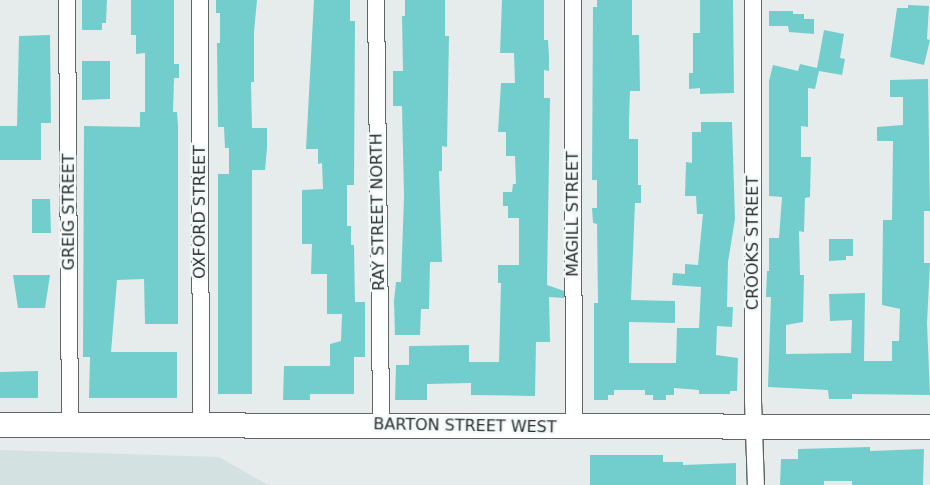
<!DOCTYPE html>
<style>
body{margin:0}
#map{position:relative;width:930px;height:485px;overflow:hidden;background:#e6ecec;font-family:"DejaVu Sans",sans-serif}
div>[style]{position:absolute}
.built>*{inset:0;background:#d3e1e0}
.building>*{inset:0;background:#72cecd}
.roads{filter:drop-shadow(1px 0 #606565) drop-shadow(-1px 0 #606565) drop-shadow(0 1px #606565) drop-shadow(0 -1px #606565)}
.street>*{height:16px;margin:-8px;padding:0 8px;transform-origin:8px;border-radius:8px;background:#fff}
.secondary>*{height:24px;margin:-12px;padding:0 12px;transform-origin:12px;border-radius:12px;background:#fff}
span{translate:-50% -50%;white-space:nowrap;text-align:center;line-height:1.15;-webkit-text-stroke:5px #f4f9f9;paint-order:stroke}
.street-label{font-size:16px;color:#2c2e2e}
</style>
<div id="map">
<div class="built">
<i style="clip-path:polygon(0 450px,219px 457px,268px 485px,0 485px)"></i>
</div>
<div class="building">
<i style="clip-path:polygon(82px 0,107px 0,106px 23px,102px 23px,102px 30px,82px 30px)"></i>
<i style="clip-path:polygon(131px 0,174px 0,174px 64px,179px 64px,179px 78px,174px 78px,173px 112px,177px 112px,178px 126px,178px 324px,145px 324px,144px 279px,117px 280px,111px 352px,177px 352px,177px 398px,89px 398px,90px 357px,83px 357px,84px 126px,140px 127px,140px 112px,145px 112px,145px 53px,136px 54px,136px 35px,131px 35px)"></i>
<i style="clip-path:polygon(216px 0,257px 0,254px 32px,254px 82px,251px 82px,252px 128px,267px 128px,267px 148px,265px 170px,252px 170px,252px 394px,218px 394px,218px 174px,229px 174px,229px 148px,225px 148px,224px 127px,218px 127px,217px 43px,220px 43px,220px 13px,216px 13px)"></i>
<i style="clip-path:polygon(314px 0,350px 0,350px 21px,355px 21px,354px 185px,347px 185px,347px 226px,351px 226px,351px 245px,354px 245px,355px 302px,365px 302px,365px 357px,354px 357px,354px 394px,310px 394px,310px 400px,283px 400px,284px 366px,330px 366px,330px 344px,341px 341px,342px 314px,327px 314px,327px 274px,311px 274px,312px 244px,302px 244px,302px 190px,323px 189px,322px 163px,318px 164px,318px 149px,306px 149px)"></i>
<i style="clip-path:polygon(405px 0,445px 0,445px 36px,449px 36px,447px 147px,442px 146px,442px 171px,439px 171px,442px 262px,430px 262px,429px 309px,421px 309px,420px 335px,395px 335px,394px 301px,396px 282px,401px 282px,404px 196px,402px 106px,393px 106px,393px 71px,403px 71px,402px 16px,405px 16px)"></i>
<i style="clip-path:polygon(502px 0,544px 0,544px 40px,548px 40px,549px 56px,549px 71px,544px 70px,544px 98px,550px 98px,547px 285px,564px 291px,564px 298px,549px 297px,550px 342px,536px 342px,535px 396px,471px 395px,471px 383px,427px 384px,427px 400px,395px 400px,396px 365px,409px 365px,409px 346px,469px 345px,469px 362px,499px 362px,501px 283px,498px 283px,498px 265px,519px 265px,519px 218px,508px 218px,508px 206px,503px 206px,503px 192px,512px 192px,513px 184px,516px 184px,515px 156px,506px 156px,506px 132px,498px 132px,501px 83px,515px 83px,514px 53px,500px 53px)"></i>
<i style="clip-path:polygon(597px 0,632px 0,632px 35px,639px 35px,640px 91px,630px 91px,629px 120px,629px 139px,638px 139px,638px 185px,641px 185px,641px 203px,635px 203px,631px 300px,675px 301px,675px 323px,629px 322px,629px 363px,676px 363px,677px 328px,699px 328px,701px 287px,672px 285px,673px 273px,685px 274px,685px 264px,698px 265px,703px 214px,697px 214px,696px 196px,685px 196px,686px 162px,692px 163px,692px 132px,701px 132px,701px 122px,732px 122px,735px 219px,728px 262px,727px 307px,733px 307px,732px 327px,717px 326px,716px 355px,738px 358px,737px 391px,730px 391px,730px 394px,699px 394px,699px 390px,674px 388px,674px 395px,666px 395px,666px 400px,653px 400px,653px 395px,645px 395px,645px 390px,614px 390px,614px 395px,608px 395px,608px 400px,594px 400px,594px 303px,598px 303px,597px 224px,593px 223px,592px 208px,597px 208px,597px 180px,592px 180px,593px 7px,597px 7px)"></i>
<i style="clip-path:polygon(700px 0,733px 0,734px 93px,700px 94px,700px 88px,689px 89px,689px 73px,693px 73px,693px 33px,700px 33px)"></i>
<i style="clip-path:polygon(908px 5px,929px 6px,927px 39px,930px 40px,924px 65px,890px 57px,897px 8px,908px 8px)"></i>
<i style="clip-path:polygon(769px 11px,793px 11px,793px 14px,804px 14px,804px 19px,814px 19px,814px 34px,789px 32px,788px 26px,769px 26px)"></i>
<i style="clip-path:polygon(824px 30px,844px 34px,840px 58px,845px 59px,842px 75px,819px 71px,815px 89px,808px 88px,808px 127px,801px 126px,801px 157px,811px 157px,810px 197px,805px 198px,804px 232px,799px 231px,800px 275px,804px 275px,803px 322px,786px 325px,786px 354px,851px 353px,852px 320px,830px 321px,829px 294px,865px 293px,864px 361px,892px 361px,892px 341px,899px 341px,900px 309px,882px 305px,883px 220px,892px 220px,893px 141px,877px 141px,877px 127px,903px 125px,903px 97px,890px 97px,890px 80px,928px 79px,930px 211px,924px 211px,924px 263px,930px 263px,927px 323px,930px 395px,852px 394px,852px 399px,829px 399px,828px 390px,768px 387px,771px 297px,766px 297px,767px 271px,769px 271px,769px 238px,779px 238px,782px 197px,769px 196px,769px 81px,773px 65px,798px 71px,800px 64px,817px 68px)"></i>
<i style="clip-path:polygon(50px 35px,51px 123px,41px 123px,41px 160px,0 160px,0 126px,17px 126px,19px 36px)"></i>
<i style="clip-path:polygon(82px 61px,110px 61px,110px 99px,82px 100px)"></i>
<i style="clip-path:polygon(32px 199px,50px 199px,51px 233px,32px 233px)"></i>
<i style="clip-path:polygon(829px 239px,853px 239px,853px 256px,846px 256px,846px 260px,829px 261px)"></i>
<i style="clip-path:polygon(13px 275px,50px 275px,45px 308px,18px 308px)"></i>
<i style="clip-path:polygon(38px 371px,38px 398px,0 398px,0 372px)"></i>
<i style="clip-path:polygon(870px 447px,870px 451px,924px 449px,923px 485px,852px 485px,852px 481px,824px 481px,824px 485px,780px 485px,781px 459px,798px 459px,798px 449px)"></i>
<i style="clip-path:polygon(590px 455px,663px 455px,663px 462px,683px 462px,683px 465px,736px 463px,736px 485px,590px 485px)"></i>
</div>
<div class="roads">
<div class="street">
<i style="left:67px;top:0;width:424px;rotate:89.6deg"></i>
<i style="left:200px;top:0;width:424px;rotate:89.9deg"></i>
<i style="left:376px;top:0;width:425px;rotate:89.3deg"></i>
<i style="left:573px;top:0;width:428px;rotate:89.9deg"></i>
<i style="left:753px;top:0;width:401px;rotate:90deg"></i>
<i style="left:753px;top:401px;width:84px;rotate:88deg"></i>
</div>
<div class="secondary">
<i style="left:0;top:425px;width:930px;rotate:0.12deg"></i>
</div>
</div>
<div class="street-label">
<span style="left:69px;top:212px;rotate:-90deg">GREIG STREET</span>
<span style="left:200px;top:212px;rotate:-90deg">OXFORD STREET</span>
<span style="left:378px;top:212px;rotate:-91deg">RAY STREET NORTH</span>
<span style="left:573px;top:214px;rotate:-90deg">MAGILL STREET</span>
<span style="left:753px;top:243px;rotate:-90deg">CROOKS STREET</span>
<span style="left:465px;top:426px;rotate:1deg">BARTON STREET WEST</span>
</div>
</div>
